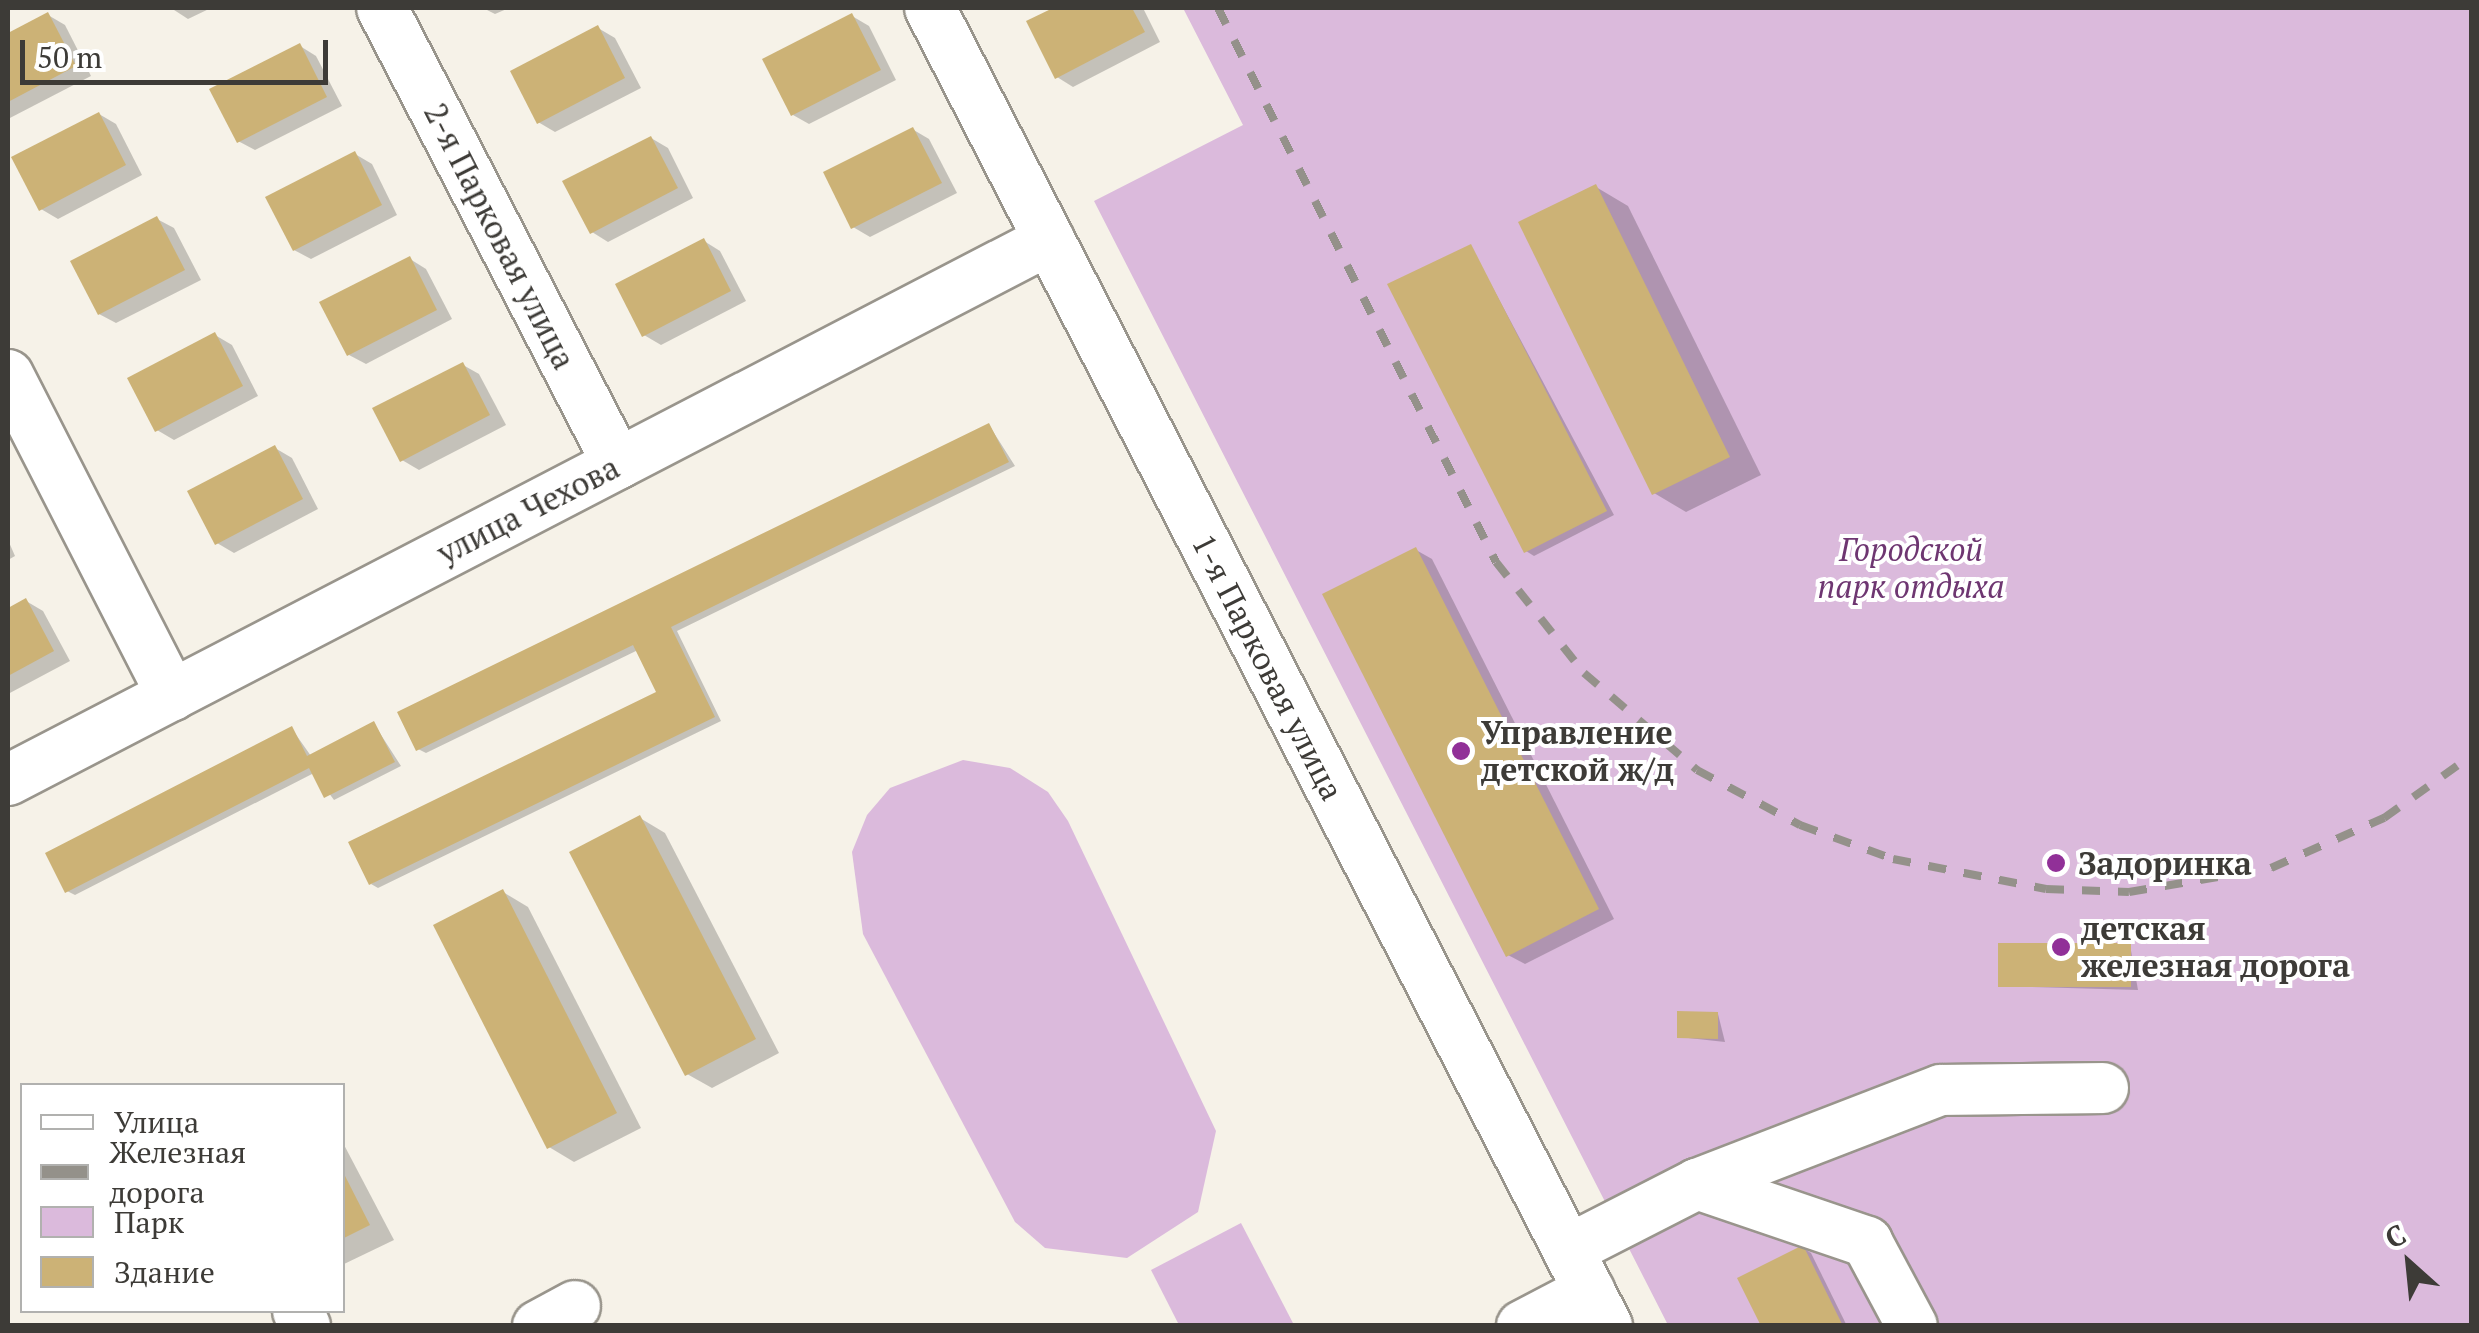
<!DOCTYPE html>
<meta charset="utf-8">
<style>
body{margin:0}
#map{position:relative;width:2479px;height:1333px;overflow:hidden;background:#f6f2e8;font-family:"PT Serif",serif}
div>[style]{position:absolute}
.green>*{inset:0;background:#dbbadc}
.shadow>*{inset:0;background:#0003}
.building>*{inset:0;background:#ccb276}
.roads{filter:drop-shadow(2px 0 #99958c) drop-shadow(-2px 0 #99958c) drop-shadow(0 2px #99958c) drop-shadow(0 -2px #99958c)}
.minor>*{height:50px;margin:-25px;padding:0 25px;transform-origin:25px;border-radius:25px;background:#fff}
.rail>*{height:8px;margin-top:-4px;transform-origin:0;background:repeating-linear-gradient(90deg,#94918a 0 18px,transparent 0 36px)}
.dots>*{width:28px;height:28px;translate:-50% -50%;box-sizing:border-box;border:5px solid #fff;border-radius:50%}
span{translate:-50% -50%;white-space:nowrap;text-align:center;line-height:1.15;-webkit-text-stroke:8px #fff;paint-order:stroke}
.street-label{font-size:32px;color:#3d3b37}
.park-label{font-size:32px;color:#6e3671;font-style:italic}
.poi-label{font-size:32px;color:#3d3b37;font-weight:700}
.left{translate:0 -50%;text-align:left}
.frame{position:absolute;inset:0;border:10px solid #3d3b37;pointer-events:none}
.legend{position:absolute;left:20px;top:1083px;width:325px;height:230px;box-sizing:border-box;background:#fff;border:2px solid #b1b1af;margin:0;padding:12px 18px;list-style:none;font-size:30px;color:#3d3b37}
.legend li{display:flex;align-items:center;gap:20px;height:50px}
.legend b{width:50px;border:2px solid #b1b1af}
.north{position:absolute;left:2359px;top:1213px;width:100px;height:100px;-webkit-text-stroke:8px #fff;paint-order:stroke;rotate:333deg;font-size:28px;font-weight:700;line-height:40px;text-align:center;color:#3d3b37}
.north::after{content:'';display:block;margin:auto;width:35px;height:45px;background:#3d3b37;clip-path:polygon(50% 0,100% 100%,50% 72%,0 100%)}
.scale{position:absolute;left:20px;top:40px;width:308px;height:45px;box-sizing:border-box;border:5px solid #3d3b37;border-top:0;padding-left:12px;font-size:30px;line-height:35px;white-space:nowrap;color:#3d3b37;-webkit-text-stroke:8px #fff;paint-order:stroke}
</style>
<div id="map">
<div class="green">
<i style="clip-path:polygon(1183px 8px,2471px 8px,2471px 1325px,1668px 1325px,1094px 201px,1243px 125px)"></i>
<i style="clip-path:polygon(963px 760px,1010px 768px,1048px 792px,1068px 821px,1216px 1131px,1198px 1212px,1127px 1258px,1045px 1248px,1015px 1222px,863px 934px,852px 852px,867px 815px,890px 788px)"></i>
<i style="clip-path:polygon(1241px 1223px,1294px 1325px,1179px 1325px,1151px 1270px)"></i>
</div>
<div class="shadow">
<i style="clip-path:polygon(171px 8px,211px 8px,188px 19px)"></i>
<i style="clip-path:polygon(483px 8px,509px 8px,495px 14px)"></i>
<i style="clip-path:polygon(1058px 8px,1143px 8px,1160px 42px,1073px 87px,1057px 77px,1029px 22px)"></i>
<i style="clip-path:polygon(48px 15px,65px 25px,91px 76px,8px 119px,8px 36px)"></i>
<i style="clip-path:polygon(852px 16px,869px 26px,896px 80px,809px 124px,793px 115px)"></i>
<i style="clip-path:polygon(598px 28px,615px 38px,641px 88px,555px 132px,538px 122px)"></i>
<i style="clip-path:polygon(300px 46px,316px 56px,342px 106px,255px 150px,238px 141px)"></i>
<i style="clip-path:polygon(99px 114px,116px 124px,142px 175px,58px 219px,41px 209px)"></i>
<i style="clip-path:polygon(912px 129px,929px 139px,957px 193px,870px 237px,853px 227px)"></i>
<i style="clip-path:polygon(651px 138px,668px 148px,693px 198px,608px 242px,592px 232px)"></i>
<i style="clip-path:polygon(355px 154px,372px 164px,397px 215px,311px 259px,294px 250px)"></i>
<i style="clip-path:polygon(1596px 187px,1628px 206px,1761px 475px,1686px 512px,1654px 493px)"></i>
<i style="clip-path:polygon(157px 219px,174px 228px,201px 280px,116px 323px,99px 314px)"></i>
<i style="clip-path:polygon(704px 241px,720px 251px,746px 301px,661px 345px,644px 335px)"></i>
<i style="clip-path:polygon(1471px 247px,1614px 515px,1534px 556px,1526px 551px)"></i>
<i style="clip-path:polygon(410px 259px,426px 269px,452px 319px,366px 364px,349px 355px)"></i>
<i style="clip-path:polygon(215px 335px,232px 345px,258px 396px,174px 440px,157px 430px)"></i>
<i style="clip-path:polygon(463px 365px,479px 374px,506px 425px,419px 470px,402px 460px)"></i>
<i style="clip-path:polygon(989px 425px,1015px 466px,677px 631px,721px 721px,378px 888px,371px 884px,660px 693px,638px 650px,426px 753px,418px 749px)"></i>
<i style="clip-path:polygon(275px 448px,292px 458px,318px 509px,234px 553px,217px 543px)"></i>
<i style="clip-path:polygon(8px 540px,15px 556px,8px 560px)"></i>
<i style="clip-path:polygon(1416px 550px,1432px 559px,1614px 919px,1525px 964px,1508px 955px)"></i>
<i style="clip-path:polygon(26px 601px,43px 611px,70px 661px,8px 694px,8px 611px)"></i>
<i style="clip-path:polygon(374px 724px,401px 766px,334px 800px,314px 773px,75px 895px,67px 891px,292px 729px,311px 756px)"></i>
<i style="clip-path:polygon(640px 818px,665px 833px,779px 1053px,712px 1088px,687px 1074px)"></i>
<i style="clip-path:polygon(503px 892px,528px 907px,641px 1128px,574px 1162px,549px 1147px)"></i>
<i style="clip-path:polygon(2130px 945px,2138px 990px,2001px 986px)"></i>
<i style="clip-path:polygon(1718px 1014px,1725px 1042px,1679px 1037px)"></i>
<i style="clip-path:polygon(342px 1141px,394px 1240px,342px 1265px)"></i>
<i style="clip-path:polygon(1803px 1248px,1811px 1253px,1847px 1326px,1763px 1326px)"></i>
</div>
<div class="building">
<i style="clip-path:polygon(1053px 8px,1132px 8px,1145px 32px,1055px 79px,1026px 21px)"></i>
<i style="clip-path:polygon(48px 12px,76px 66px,8px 102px,8px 33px)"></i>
<i style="clip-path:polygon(852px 13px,881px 70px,791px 116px,762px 59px)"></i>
<i style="clip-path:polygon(598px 25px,625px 78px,537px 124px,510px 71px)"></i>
<i style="clip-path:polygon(300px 43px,327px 97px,237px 143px,209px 89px)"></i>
<i style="clip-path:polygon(99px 112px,126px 165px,39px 211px,11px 157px)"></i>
<i style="clip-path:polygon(913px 127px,942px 183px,851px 229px,823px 172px)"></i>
<i style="clip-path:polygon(651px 136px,678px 188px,590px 234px,562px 181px)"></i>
<i style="clip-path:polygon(355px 151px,382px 205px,293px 251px,265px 197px)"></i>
<i style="clip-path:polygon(1596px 184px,1730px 457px,1652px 495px,1518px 222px)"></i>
<i style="clip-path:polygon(157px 216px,185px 270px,98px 315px,70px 261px)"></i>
<i style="clip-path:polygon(704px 238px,731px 291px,642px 337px,615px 284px)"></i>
<i style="clip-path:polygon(1471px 244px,1607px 511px,1524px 553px,1387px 284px)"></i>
<i style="clip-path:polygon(410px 256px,437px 310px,347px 356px,319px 302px)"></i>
<i style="clip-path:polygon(215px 332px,243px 386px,155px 432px,127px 378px)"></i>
<i style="clip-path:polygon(463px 362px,490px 415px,400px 462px,372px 408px)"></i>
<i style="clip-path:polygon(989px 423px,1009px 462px,671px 627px,715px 717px,369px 885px,348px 842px,656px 692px,633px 645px,416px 751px,397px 712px)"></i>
<i style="clip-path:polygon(275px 445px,303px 499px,215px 545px,187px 491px)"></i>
<i style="clip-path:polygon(1416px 547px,1599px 909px,1506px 957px,1322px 594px)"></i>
<i style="clip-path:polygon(26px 598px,54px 651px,8px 676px,8px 608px)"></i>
<i style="clip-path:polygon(374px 721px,395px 762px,324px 798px,309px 768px,65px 893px,45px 853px,292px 726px,307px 756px)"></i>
<i style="clip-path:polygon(640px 815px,756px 1039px,685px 1076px,569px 852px)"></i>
<i style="clip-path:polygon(503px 889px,617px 1113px,547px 1149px,433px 925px)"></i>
<i style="clip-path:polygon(1998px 943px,2131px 943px,2131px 987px,1998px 987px)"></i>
<i style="clip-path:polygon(1677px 1011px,1718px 1012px,1718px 1039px,1677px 1038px)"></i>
<i style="clip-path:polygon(342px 1170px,370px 1225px,342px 1239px)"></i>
<i style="clip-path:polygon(1803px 1245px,1843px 1326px,1761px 1326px,1737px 1278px)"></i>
</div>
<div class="roads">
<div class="minor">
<i style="left:382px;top:8px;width:513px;rotate:62.64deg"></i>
<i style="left:930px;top:8px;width:1482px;rotate:62.81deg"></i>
<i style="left:8px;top:375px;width:360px;rotate:62.9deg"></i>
<i style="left:8px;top:780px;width:1173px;rotate:-27.42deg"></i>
<i style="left:1697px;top:1184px;width:180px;rotate:18.8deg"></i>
<i style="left:1867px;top:1242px;width:95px;rotate:61.8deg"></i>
<i style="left:1568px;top:1250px;width:145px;rotate:-27.1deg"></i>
<i style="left:1697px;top:1184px;width:261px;rotate:-21.1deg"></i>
<i style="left:1941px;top:1090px;width:162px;rotate:-0.7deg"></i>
<i style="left:298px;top:1311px;width:17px;rotate:65deg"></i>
<i style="left:538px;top:1326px;width:42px;rotate:-28.4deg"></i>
<i style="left:1522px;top:1326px;width:76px;rotate:-27.6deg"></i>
</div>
</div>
<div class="rail">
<i style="left:1218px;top:8px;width:620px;rotate:63.35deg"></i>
<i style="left:1496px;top:562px;width:142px;rotate:51.6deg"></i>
<i style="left:1584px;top:673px;width:149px;rotate:40.6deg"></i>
<i style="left:1697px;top:770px;width:117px;rotate:28.1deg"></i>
<i style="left:1800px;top:825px;width:99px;rotate:20.1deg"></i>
<i style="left:1893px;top:859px;width:156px;rotate:11.1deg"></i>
<i style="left:2046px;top:889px;width:83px;rotate:2.1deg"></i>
<i style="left:2129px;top:892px;width:144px;rotate:-9.6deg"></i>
<i style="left:2271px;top:868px;width:124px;rotate:-23.9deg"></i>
<i style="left:2384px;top:818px;width:108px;rotate:-35.6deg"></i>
</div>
<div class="dots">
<i style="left:1461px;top:751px;background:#913098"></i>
<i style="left:2056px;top:863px;background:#913098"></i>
<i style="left:2061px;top:947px;background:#913098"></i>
</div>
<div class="street-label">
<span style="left:500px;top:236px;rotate:63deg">2-я Парковая улица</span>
<span style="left:528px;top:510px;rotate:-27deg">улица Чехова</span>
<span style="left:1268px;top:667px;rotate:63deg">1-я Парковая улица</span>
</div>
<div class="park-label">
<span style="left:1911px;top:568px">Городской<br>парк отдыха</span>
</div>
<div class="poi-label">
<span class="left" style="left:1481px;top:751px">Управление<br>детской ж/д</span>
<span class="left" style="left:2078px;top:863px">Задоринка</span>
<span class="left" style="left:2081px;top:947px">детская<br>железная дорога</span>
</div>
<div class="frame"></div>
<ul class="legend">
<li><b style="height:12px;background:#fff"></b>Улица</li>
<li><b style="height:12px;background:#94918a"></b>Железная дорога</li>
<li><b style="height:28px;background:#dbbadc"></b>Парк</li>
<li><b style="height:28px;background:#ccb276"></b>Здание</li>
</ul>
<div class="north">С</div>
<div class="scale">50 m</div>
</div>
